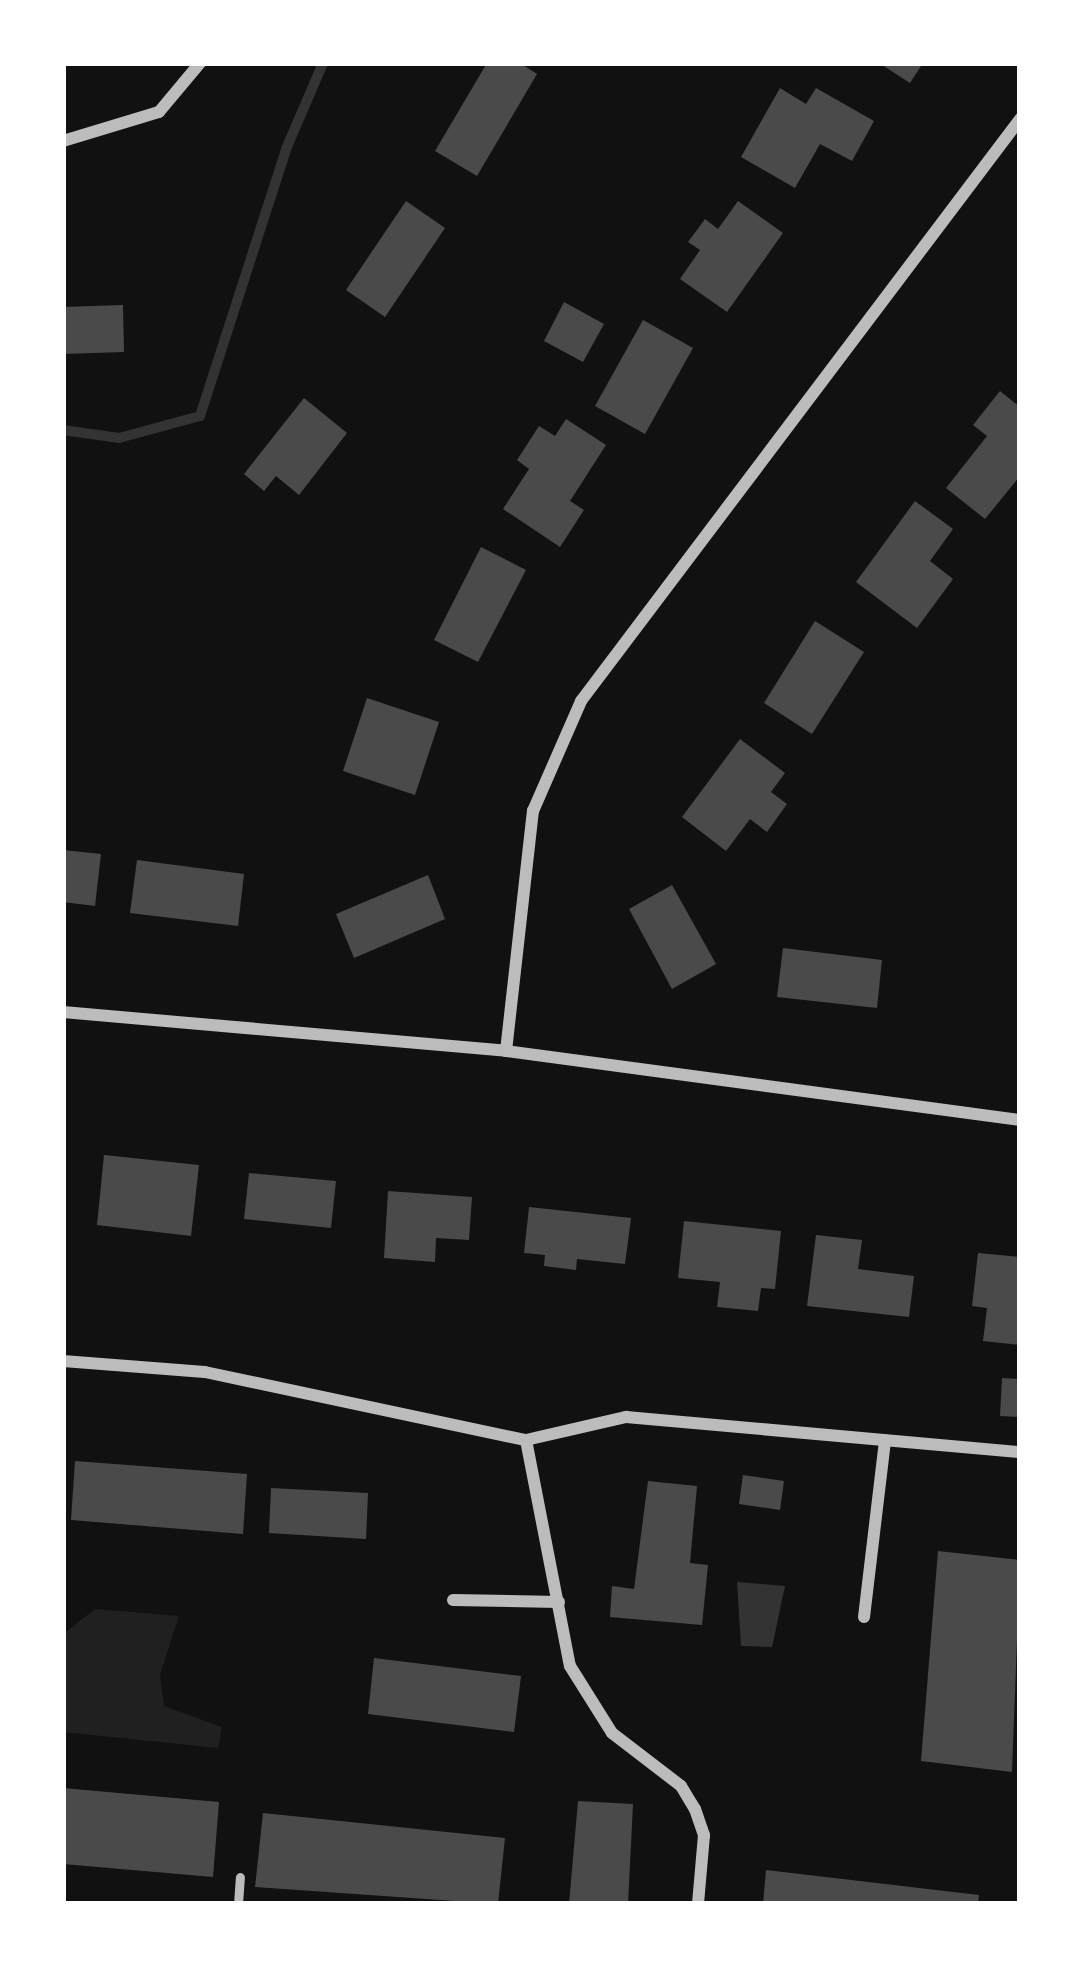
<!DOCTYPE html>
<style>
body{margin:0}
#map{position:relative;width:1083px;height:1967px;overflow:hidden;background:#111;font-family:"Work Sans",sans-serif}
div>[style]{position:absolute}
.green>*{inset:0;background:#202020}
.water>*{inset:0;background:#333}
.stream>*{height:10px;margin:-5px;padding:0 5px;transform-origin:5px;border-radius:5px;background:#333}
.building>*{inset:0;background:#4a4a4a}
.service>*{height:9px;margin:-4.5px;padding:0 4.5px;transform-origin:4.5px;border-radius:4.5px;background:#bcbcbc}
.minor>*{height:12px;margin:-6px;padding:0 6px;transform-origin:6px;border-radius:6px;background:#bcbcbc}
span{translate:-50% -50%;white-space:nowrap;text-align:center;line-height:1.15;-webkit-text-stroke:12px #fff;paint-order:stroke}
.frame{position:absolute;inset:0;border:66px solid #fff;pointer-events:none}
</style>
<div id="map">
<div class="green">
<i style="clip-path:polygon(95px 1609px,179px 1616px,160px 1675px,164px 1706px,222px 1727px,218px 1748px,63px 1732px,63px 1634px)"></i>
</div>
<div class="water">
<i style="clip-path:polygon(737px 1582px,785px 1586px,772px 1647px,741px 1646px)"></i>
</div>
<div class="stream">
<i style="left:63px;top:430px;width:57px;rotate:8.1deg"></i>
<i style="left:119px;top:438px;width:84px;rotate:-15.2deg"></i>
<i style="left:200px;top:416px;width:281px;rotate:-72.1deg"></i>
<i style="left:286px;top:149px;width:94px;rotate:-66.7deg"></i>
</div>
<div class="building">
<i style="clip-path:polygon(487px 63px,520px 63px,537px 74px,477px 176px,435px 151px)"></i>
<i style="clip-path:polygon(879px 63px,923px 63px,910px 83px)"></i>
<i style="clip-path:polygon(780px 88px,806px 104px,816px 88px,874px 121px,852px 161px,820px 144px,795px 188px,741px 157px)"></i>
<i style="clip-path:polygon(406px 201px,445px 228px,385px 317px,346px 290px)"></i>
<i style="clip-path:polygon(738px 201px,783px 233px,727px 312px,680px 279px,700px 250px,688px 242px,705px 219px,718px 229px)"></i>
<i style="clip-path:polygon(564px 302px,604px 324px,583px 362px,544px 341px)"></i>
<i style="clip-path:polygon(123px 305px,124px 352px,63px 354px,63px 307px)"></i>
<i style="clip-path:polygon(643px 320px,693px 348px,645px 434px,595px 406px)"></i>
<i style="clip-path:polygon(1000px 391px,1020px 407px,1020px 476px,985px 519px,946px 488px,987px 436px,973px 425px)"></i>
<i style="clip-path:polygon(304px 398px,347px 433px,299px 495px,276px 476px,264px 491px,244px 474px)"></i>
<i style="clip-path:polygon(566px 419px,606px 445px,570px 501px,584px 510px,560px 547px,503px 509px,529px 469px,517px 460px,539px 426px,555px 436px)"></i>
<i style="clip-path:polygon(915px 501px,953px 529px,930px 561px,953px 579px,917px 628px,856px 582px)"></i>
<i style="clip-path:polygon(481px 547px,526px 570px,478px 662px,434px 640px)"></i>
<i style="clip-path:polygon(815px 621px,864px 652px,812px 734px,764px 703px)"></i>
<i style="clip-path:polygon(367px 698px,439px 722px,415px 795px,343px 771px)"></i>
<i style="clip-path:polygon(740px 739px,785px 773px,771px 792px,787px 804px,767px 832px,750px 819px,726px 851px,682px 817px)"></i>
<i style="clip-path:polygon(63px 850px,101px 854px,95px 906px,63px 902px)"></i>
<i style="clip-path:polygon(137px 860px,244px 874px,238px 926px,130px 913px)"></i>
<i style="clip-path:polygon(428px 875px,445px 919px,354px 958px,336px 914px)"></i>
<i style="clip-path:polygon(672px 885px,716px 964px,672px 989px,629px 909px)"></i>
<i style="clip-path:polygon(783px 948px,882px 960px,877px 1008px,777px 997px)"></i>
<i style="clip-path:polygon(104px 1155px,199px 1165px,191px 1236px,97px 1225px)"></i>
<i style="clip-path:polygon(249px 1173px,336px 1181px,331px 1228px,244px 1219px)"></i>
<i style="clip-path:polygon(388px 1191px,472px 1197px,469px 1240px,436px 1238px,435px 1262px,384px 1258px)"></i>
<i style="clip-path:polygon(529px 1207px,631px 1218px,625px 1264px,577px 1259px,576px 1270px,544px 1266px,545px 1255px,524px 1253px)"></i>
<i style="clip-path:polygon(684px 1221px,781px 1231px,775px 1289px,761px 1288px,758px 1311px,717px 1307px,720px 1282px,678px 1278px)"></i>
<i style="clip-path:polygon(816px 1235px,862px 1240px,858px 1269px,914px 1276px,909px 1317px,807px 1306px)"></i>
<i style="clip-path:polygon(978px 1253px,1020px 1257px,1020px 1345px,983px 1341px,987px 1308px,972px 1306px)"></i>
<i style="clip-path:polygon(1002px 1378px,1020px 1379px,1020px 1417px,1000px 1416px)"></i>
<i style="clip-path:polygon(75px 1461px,247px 1474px,243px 1534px,71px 1520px)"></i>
<i style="clip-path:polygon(743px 1475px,784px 1481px,780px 1510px,739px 1504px)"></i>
<i style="clip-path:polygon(648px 1481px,697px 1486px,690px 1563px,708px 1565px,702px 1625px,610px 1617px,612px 1586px,634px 1589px)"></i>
<i style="clip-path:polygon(271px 1488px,368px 1493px,366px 1539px,269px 1533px)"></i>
<i style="clip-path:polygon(938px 1551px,1020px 1560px,1012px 1772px,921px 1761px)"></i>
<i style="clip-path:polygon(374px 1658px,521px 1676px,514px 1732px,368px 1714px)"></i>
<i style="clip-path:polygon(63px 1788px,219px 1802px,213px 1877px,63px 1864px)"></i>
<i style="clip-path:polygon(578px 1801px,633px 1804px,628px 1904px,569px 1904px)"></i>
<i style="clip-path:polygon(263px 1813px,505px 1838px,498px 1904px,255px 1887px)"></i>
<i style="clip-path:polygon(766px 1870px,979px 1895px,978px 1904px,763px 1904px)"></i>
</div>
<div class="service">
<i style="left:238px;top:1904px;width:27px;rotate:-86deg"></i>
</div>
<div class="minor">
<i style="left:63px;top:141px;width:100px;rotate:-16.8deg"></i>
<i style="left:159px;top:112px;width:64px;rotate:-50.1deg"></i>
<i style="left:63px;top:1012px;width:445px;rotate:5deg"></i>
<i style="left:506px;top:1051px;width:519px;rotate:7.65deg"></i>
<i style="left:506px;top:1051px;width:242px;rotate:-83.6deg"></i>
<i style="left:533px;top:811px;width:120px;rotate:-66.4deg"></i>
<i style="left:581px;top:701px;width:729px;rotate:-52.97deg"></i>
<i style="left:63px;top:1361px;width:142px;rotate:4.4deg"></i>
<i style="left:205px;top:1372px;width:328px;rotate:12deg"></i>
<i style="left:526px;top:1440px;width:230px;rotate:79deg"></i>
<i style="left:570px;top:1666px;width:79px;rotate:57.9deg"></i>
<i style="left:612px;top:1733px;width:87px;rotate:37.5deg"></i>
<i style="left:681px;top:1786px;width:27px;rotate:59deg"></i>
<i style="left:695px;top:1809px;width:28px;rotate:71deg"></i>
<i style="left:704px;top:1835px;width:69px;rotate:95deg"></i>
<i style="left:526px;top:1440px;width:103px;rotate:-13deg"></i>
<i style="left:626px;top:1417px;width:396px;rotate:5.1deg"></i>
<i style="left:453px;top:1600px;width:106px;rotate:1.1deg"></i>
<i style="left:864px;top:1617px;width:178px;rotate:-83.2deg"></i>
</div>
<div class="frame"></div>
</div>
